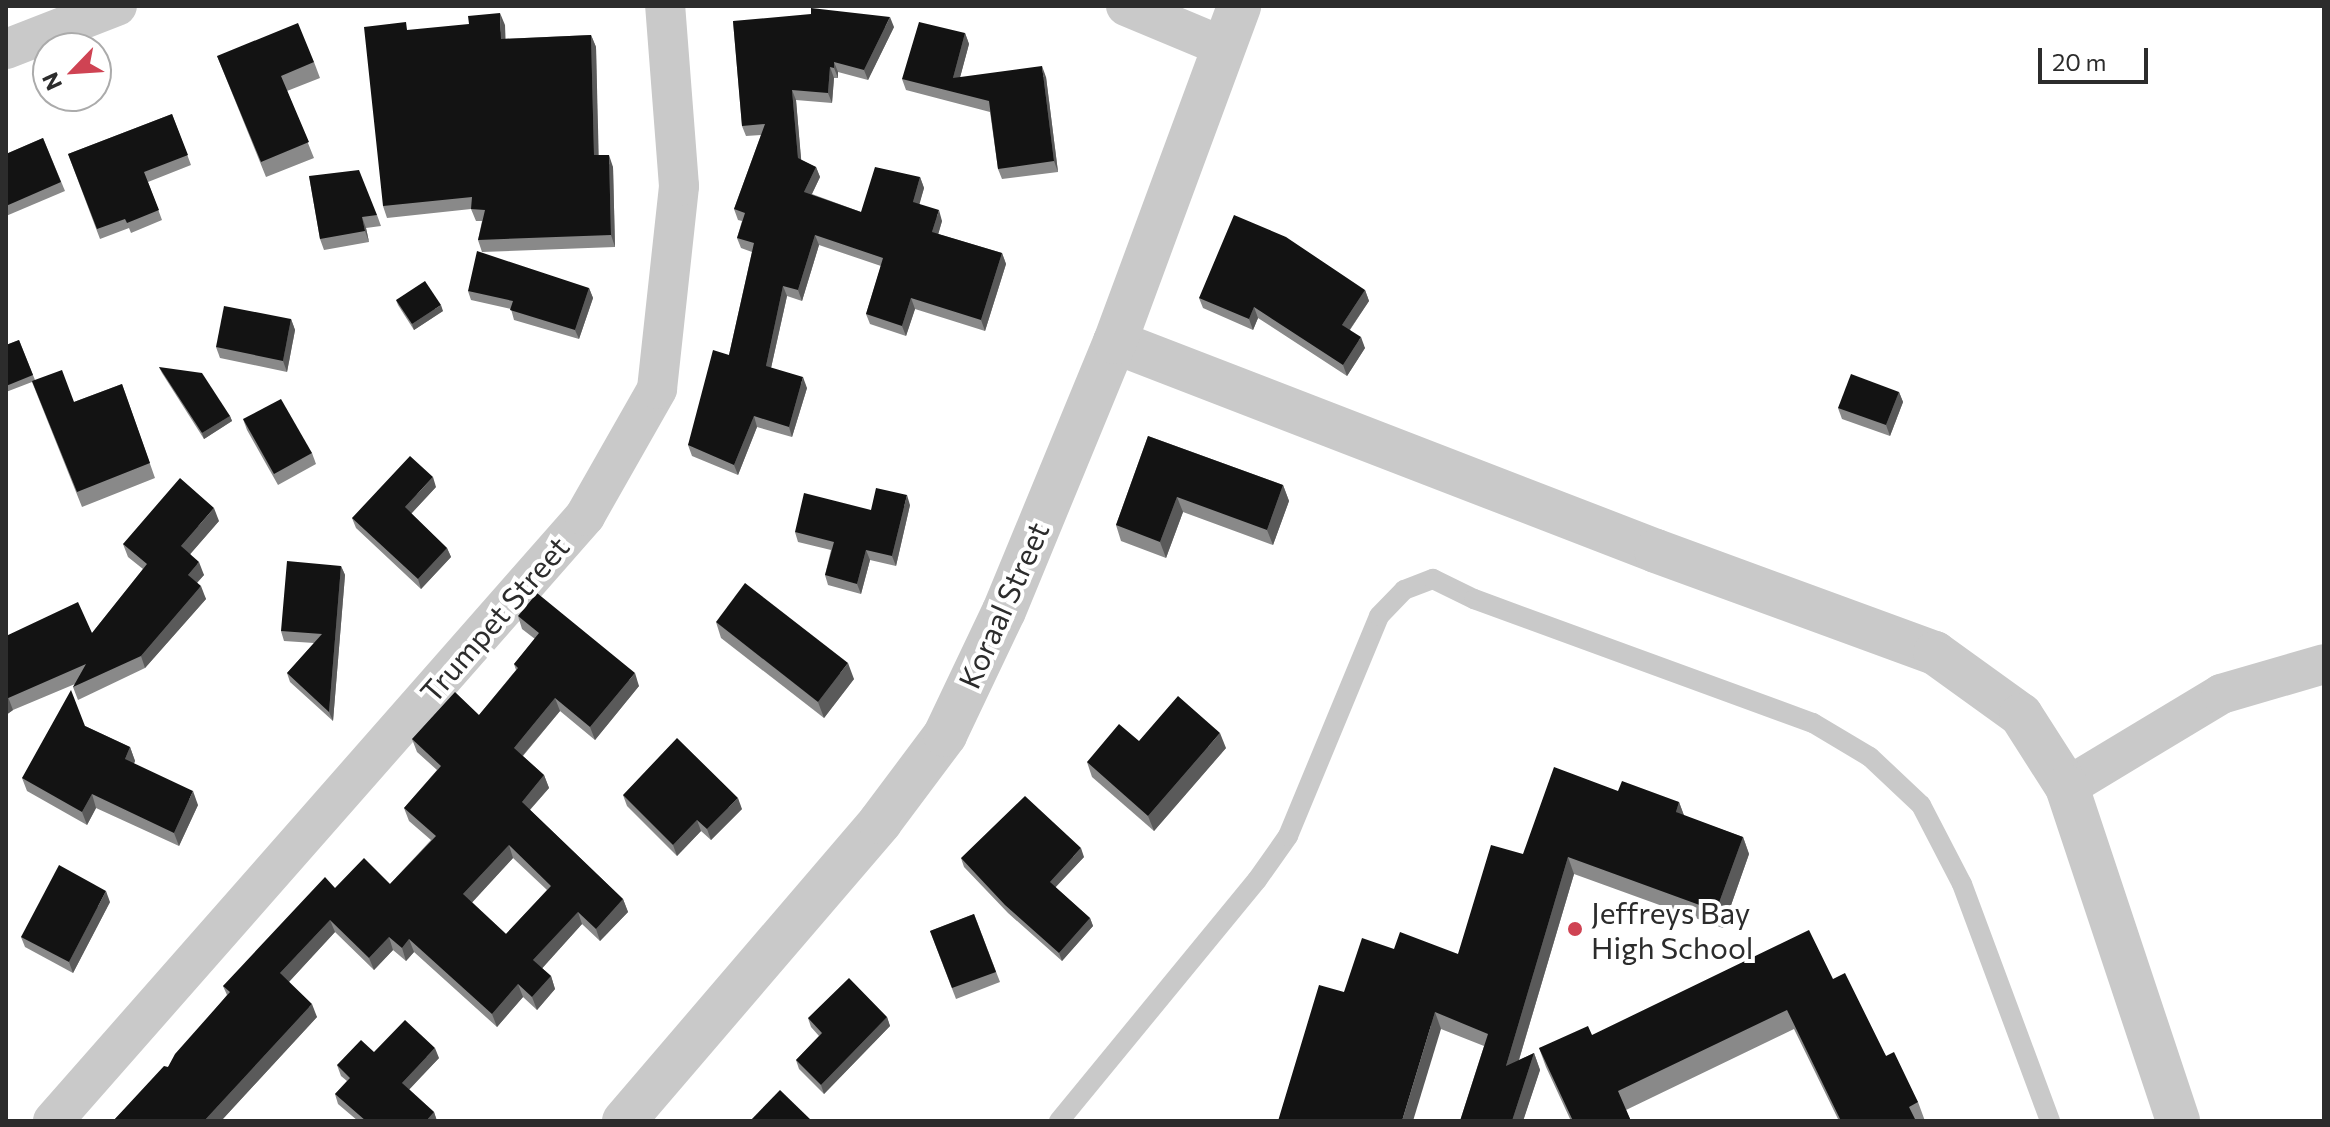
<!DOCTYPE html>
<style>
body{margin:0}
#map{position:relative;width:2330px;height:1127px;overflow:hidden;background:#fff;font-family:Commissioner,sans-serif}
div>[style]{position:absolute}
.service>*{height:20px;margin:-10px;padding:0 10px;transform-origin:10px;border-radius:10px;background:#c9c9c9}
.minor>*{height:40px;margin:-20px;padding:0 20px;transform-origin:20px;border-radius:20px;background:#c9c9c9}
.tertiary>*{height:44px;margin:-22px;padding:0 22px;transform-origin:22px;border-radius:22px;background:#c9c9c9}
.wall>*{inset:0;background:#898989}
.shaded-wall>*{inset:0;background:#5a5a5a}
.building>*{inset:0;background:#131313}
.dots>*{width:22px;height:22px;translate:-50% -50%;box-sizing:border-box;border:4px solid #fff;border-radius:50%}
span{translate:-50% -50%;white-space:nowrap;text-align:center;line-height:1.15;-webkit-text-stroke:8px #fff;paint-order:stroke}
.street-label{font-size:30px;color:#2c2c2c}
.poi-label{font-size:30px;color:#2c2c2c}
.left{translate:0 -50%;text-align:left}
.frame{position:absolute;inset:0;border:8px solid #2c2c2c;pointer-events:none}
.north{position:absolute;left:32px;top:32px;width:80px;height:80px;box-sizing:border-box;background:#fff;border:2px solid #ababab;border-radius:50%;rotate:245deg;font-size:22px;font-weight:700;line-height:32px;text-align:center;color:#2c2c2c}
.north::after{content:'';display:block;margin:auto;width:28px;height:36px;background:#cf4353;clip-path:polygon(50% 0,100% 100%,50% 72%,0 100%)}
.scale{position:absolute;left:2038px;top:48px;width:110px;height:36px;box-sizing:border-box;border:4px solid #2c2c2c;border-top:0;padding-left:10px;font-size:24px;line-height:28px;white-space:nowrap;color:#2c2c2c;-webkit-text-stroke:6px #fff;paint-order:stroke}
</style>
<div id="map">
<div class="service">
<i style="left:1059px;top:1121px;width:312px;rotate:-50.6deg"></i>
<i style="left:1257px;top:880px;width:54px;rotate:-54.8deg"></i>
<i style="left:1288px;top:836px;width:238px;rotate:-67.5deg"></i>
<i style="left:1379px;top:616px;width:36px;rotate:-46deg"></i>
<i style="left:1404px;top:590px;width:31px;rotate:-21deg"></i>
<i style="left:1433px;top:579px;width:46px;rotate:26deg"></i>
<i style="left:1474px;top:599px;width:361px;rotate:20.1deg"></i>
<i style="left:1813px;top:723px;width:66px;rotate:30.8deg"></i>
<i style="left:1870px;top:757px;width:70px;rotate:43.3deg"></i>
<i style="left:1921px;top:805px;width:89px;rotate:62.6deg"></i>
<i style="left:1962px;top:884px;width:253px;rotate:69.6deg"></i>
</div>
<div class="minor">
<i style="left:1126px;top:6px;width:106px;rotate:22.7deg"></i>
<i style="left:6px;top:49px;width:119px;rotate:-21.2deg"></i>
<i style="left:2067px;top:787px;width:180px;rotate:-31.1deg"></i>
<i style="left:2221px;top:694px;width:107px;rotate:-16.2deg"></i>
<i style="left:53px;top:1121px;width:806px;rotate:-48.67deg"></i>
<i style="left:585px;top:516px;width:146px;rotate:-60.4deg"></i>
<i style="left:657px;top:389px;width:204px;rotate:-83.8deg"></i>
<i style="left:679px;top:186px;width:181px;rotate:-94.4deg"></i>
</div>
<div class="tertiary">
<i style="left:1115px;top:342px;width:580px;rotate:21.12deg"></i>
<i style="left:1656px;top:551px;width:297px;rotate:20.1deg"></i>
<i style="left:1935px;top:653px;width:106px;rotate:35.8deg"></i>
<i style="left:2021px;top:715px;width:85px;rotate:57.4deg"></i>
<i style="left:2067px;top:787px;width:352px;rotate:71.6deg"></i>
<i style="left:624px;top:1121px;width:394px;rotate:-49.4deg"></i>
<i style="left:880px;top:822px;width:109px;rotate:-53.2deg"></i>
<i style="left:945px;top:735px;width:137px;rotate:-64.6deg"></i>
<i style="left:1004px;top:611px;width:291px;rotate:-67.6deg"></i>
<i style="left:1115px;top:342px;width:358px;rotate:-69.7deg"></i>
</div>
<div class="wall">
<i style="clip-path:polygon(733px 21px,894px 27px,868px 80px,838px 72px,838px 78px,834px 78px,832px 103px,796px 100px,801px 160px,816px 167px,820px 177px,812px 194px,861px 212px,920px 177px,924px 188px,919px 204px,942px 221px,938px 234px,1002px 253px,1006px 264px,985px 331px,915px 309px,906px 336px,870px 324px,866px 314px,881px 266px,819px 245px,802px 301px,787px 296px,771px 368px,807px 388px,792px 437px,757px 427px,738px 475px,692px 456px,688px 445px,729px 355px,752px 252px,741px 248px,737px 238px,742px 221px,738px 220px,734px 209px,761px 135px,746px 136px,742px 126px)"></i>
<i style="clip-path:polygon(505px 25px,505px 39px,591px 35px,596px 47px,598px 155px,613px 167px,615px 247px,482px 252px,478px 240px,482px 221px,476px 221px,471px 209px,387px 218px,383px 206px)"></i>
<i style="clip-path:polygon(965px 33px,969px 44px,960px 77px,1046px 77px,1058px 172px,1002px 179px,998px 169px,990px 112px,906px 90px,902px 79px)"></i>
<i style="clip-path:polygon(217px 56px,314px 62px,320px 78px,287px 91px,314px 158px,266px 177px)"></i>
<i style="clip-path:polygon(172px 114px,191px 165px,148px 182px,162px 220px,131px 233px,129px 228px,100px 239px,68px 154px)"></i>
<i style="clip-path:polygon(43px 138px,65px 191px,6px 216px,6px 154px)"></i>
<i style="clip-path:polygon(309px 176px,377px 215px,381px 226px,366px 228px,369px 242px,324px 250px,320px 239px)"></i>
<i style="clip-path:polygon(589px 288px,593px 298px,579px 339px,514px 320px,511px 309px,471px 300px,468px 291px)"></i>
<i style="clip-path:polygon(1365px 290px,1369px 301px,1350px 330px,1365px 348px,1347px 376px,1258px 318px,1253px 330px,1203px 308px,1199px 298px)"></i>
<i style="clip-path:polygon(396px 300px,443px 311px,414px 330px,398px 305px)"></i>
<i style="clip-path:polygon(291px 319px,295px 330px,287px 372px,220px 358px,216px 347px)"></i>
<i style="clip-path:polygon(19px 340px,35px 380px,74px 402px,122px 384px,155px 478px,82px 507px,32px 382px,6px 392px,6px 345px)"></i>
<i style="clip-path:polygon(159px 367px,230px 416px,232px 421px,204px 439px,162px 373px)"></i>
<i style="clip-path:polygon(1899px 392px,1903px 402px,1890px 436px,1842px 419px,1838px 408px)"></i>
<i style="clip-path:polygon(243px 419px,312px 453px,316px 464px,278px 485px,247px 430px)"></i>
<i style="clip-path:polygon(1148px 436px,1283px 485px,1289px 501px,1273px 545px,1183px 512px,1166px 558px,1121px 541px,1116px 525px)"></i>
<i style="clip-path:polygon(436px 487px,411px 514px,447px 548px,451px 557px,421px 589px,356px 528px,352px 518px)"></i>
<i style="clip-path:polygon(910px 505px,896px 566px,870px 560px,861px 594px,828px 585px,825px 575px,831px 550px,798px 542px,795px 532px,871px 510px)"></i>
<i style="clip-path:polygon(219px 521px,190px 554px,204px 575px,197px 583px,206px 599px,145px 668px,78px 700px,73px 687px,75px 684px,13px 710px,6px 715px,6px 636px,92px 633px,143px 569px,128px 557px,123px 544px)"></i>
<i style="clip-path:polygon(341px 566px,345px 575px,333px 721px,290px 682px,287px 673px,314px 643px,284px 641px,281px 631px)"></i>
<i style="clip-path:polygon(evenodd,518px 616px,639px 686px,595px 740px,560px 711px,523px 756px,544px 775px,549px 788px,530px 810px,623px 899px,628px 912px,600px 941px,582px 924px,542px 968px,551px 976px,555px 989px,537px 1010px,523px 997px,497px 1027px,414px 952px,406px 961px,393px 950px,374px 970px,335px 932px,289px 982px,317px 1017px,221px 1121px,113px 1121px,168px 1067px,227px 995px,223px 986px,335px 888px,390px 884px,431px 840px,409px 821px,404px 808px,437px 770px,417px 752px,412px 739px,479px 715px,516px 670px,514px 664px,535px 639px,522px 629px,518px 616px,513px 858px,547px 890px,506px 934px,472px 902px,513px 858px)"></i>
<i style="clip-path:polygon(716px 622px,854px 679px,824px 718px,721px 638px)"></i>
<i style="clip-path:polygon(85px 726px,130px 747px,135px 761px,134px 764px,198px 805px,179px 846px,96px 808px,87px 825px,27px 791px,22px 778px)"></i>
<i style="clip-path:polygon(1139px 741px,1226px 748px,1154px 831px,1092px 777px,1087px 762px)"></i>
<i style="clip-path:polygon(1618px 791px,1679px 802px,1684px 816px,1743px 837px,1749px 854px,1723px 928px,1574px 874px,1519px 1060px,1534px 1053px,1540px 1070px,1523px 1121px,1460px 1121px,1484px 1046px,1441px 1029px,1344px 992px,1394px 949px,1458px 954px,1523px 854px)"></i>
<i style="clip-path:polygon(623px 795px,742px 809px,711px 840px,701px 831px,677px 856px,627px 806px)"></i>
<i style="clip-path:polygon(1084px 857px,1055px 887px,1090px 918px,1093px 926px,1062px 961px,1008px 913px,964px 867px,961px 858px)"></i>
<i style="clip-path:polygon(110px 902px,73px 973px,25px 947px,21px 937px)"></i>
<i style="clip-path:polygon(974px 914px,1000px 982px,956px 999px,930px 931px)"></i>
<i style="clip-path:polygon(1833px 979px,1918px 1102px,1925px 1121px,1839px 1121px,1794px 1029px,1626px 1110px,1631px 1121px,1571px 1121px,1546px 1067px,1539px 1048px)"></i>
<i style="clip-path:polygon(887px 1017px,890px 1026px,824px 1094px,799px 1069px,796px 1060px,819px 1036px,811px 1027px,808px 1018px)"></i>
<i style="clip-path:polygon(374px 1052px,439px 1058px,409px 1089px,434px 1112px,437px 1121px,358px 1121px,338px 1104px,335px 1094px,347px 1081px,341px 1076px,337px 1065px)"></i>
</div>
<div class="shaded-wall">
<i style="clip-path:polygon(500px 13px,505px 25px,506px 51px,501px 39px)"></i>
<i style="clip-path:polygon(890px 17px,894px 27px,868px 80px,864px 70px)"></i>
<i style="clip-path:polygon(965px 33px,969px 44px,957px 89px,953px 78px)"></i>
<i style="clip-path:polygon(591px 35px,596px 47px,599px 167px,594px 155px)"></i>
<i style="clip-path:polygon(834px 62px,838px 72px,838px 78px,834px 68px)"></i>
<i style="clip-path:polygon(1042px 66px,1046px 77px,1058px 172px,1054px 161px)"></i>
<i style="clip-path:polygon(830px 67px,834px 78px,832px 103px,828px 93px)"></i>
<i style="clip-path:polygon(792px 90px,796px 100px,802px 169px,798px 158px)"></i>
<i style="clip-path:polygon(609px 155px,613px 167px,615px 247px,611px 235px)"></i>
<i style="clip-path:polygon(816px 167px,820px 177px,808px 202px,804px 192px)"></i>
<i style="clip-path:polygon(920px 177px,924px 188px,917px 213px,913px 202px)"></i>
<i style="clip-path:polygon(939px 210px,942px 221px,936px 242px,932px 232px)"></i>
<i style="clip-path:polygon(362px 217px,366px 228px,369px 242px,365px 231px)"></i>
<i style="clip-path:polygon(815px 235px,819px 245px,802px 301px,798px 290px)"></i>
<i style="clip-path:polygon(1002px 253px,1006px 264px,985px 331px,981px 320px)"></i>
<i style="clip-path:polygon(783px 286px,787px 296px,769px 377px,766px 366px)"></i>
<i style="clip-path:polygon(589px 288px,593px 298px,579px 339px,575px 330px)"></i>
<i style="clip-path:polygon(1365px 290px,1369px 301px,1346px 335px,1342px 325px)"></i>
<i style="clip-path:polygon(911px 298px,915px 309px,906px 336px,902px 326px)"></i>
<i style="clip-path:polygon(441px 305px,443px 311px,414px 330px,412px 324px)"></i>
<i style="clip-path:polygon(1254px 307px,1258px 318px,1253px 330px,1249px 319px)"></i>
<i style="clip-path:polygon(291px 319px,295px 330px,287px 372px,283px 361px)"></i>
<i style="clip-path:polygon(1361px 337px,1365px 348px,1347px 376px,1343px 365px)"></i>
<i style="clip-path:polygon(803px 377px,807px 388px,792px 437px,789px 427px)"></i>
<i style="clip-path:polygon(1899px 392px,1903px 402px,1890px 436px,1886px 425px)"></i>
<i style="clip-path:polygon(230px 416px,232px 421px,204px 439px,202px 433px)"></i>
<i style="clip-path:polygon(754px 416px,757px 427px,738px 475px,734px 465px)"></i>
<i style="clip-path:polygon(433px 477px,436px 487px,408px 517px,405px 507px)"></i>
<i style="clip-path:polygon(1283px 485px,1289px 501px,1273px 545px,1267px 530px)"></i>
<i style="clip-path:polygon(907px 495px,910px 505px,896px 566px,892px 556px)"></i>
<i style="clip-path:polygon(1177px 497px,1183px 512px,1166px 558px,1160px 542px)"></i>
<i style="clip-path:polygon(214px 508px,219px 521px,186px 559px,181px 546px)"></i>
<i style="clip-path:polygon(447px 548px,451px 557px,421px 589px,418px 579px)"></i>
<i style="clip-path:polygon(866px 550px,870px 560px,861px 594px,857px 584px)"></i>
<i style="clip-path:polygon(199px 562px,204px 575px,192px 588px,188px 575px)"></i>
<i style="clip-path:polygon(341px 566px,345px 575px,333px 721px,329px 712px)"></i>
<i style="clip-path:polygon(201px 586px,206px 599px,145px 668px,141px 656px)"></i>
<i style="clip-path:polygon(848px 663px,854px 679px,824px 718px,818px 702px)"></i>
<i style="clip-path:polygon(635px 673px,639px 686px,595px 740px,590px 727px)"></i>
<i style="clip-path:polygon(8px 697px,13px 710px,6px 715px,6px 699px)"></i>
<i style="clip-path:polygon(555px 698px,560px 711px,518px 761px,514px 748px)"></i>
<i style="clip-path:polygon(1220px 733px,1226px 748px,1154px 831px,1148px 816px)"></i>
<i style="clip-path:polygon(130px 747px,135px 761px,129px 773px,125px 759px)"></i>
<i style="clip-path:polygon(544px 775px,549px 788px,526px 814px,522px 802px)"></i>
<i style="clip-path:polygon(193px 791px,198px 805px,179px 846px,174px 833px)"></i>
<i style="clip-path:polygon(92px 794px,96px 808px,87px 825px,82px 812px)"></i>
<i style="clip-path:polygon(738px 798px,742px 809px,711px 840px,707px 829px)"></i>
<i style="clip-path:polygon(1679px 802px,1685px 818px,1676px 812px)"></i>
<i style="clip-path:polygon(697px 820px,701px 831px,677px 856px,673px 845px)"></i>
<i style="clip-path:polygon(1743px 837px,1749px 854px,1723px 928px,1716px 911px)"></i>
<i style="clip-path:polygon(509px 845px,513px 858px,468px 907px,463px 894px)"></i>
<i style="clip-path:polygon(1081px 848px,1084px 857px,1053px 890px,1050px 882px)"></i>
<i style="clip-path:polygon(1568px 857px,1574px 874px,1512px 1083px,1506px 1066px)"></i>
<i style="clip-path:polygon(106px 891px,110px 902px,73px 973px,69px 962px)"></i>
<i style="clip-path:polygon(623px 899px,628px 912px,600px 941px,596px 929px)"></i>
<i style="clip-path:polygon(578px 912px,582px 924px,538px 973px,533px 960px)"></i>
<i style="clip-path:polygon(1090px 918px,1093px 926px,1062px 961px,1059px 953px)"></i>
<i style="clip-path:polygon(330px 920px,335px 932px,285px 986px,280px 973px)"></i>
<i style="clip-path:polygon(389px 937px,393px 950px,374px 970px,369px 958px)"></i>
<i style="clip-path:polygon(409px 939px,414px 952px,406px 961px,402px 948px)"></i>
<i style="clip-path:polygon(551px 976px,555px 989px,537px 1010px,532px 997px)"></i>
<i style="clip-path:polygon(518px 984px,523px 997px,497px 1027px,492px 1014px)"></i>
<i style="clip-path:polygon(312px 1004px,317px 1017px,221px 1121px,204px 1121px)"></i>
<i style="clip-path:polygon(1435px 1012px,1441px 1029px,1413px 1121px,1402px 1121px)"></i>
<i style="clip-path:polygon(887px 1017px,890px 1026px,824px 1094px,821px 1085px)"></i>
<i style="clip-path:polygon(435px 1048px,439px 1058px,406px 1093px,402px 1083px)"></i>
<i style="clip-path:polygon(1534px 1053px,1540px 1070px,1523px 1121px,1512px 1121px)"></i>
<i style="clip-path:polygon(434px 1112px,437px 1121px,426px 1121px)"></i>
</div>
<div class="building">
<i style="clip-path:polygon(811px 8px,890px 17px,864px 70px,834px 62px,834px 68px,830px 67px,828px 93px,792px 90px,798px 158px,816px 167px,804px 192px,861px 212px,875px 167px,920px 177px,913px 202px,939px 210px,932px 232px,1002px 253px,981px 320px,911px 298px,902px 326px,866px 314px,883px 258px,815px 235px,798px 290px,783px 286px,766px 366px,803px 377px,789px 427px,754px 416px,734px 465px,688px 445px,713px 350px,729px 355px,754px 243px,737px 238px,745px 213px,734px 209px,765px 124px,742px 126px,733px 21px,811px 14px)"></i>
<i style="clip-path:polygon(500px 13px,501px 39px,591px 35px,594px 155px,609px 155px,611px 235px,478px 240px,485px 210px,471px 209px,472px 197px,383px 206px,364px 27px,406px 22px,407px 30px,469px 24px,468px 16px)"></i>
<i style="clip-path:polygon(919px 22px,965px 33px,953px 78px,1042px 66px,1054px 161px,998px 169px,989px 101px,902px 79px)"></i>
<i style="clip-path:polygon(298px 23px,314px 62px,281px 76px,309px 142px,261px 162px,217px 56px)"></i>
<i style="clip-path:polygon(172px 114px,188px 155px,144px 172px,159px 210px,127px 223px,125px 219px,97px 229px,68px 154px)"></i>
<i style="clip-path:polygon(43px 138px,61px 182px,6px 206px,6px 154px)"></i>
<i style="clip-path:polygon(359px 170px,377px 215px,362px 217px,365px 231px,320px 239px,309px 176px)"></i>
<i style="clip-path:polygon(1234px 215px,1286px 237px,1365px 290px,1342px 325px,1361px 337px,1343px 365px,1254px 307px,1249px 319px,1199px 298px)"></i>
<i style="clip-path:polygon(477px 251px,589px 288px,575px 330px,510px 310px,513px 301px,468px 291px)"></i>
<i style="clip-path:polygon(425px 281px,441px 305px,412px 324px,396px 300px)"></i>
<i style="clip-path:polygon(224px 306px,291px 319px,283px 361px,216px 347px)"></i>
<i style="clip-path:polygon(19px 340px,33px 375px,6px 386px,6px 345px)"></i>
<i style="clip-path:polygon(159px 367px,202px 373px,230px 416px,202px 433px)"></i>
<i style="clip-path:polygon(62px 370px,74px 402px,122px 384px,150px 463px,77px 492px,32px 381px)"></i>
<i style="clip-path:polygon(1851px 374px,1899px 392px,1886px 425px,1838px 408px)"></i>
<i style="clip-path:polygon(281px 399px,312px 453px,274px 474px,243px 419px)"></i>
<i style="clip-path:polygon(1148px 436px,1283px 485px,1267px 530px,1177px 497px,1160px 542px,1116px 525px)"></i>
<i style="clip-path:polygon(410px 456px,433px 477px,405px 507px,447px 548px,418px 579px,352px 518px)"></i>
<i style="clip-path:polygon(180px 478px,214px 508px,181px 546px,199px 562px,188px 575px,201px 586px,141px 656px,73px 687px,86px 664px,6px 699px,6px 636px,78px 602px,92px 633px,147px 564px,123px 544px)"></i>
<i style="clip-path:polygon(876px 488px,907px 495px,892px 556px,866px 550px,857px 584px,825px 575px,834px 542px,795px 532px,804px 493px,871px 510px)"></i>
<i style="clip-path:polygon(287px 561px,341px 566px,329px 712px,287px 673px,322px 634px,281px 631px)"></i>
<i style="clip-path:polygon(745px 583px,848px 663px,818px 702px,716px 622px)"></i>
<i style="clip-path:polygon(evenodd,537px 593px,635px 673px,590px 727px,555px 698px,514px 748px,544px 775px,522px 802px,623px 899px,596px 929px,578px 912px,533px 960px,551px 976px,532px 997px,518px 984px,492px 1014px,409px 939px,402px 948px,389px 937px,369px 958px,330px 920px,280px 973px,312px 1004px,204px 1121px,113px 1121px,164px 1066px,168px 1067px,175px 1054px,230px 992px,223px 986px,325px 877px,335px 888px,364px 858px,390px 884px,436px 836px,404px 808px,441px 766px,412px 739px,455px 692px,479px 715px,518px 668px,514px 664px,539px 633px,518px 616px,537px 593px,509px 845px,551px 886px,506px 934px,463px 894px,509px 845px)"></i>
<i style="clip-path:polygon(71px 690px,85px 726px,130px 747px,125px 759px,193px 791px,174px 833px,92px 794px,82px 812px,22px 778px)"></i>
<i style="clip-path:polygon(1178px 696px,1220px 733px,1148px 816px,1087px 762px,1119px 724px,1139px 741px)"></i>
<i style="clip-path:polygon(677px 738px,738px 798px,707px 829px,697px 820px,673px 845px,623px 795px)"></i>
<i style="clip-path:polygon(1554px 767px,1618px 791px,1622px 781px,1679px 802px,1676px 812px,1743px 837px,1716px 911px,1568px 857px,1506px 1066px,1534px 1053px,1512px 1121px,1460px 1121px,1488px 1034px,1435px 1012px,1402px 1121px,1278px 1121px,1319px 985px,1344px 992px,1362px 938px,1394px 949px,1400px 932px,1458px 954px,1491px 845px,1523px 854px)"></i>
<i style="clip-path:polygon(1025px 796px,1081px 848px,1050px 882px,1090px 918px,1059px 953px,1005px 905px,961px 858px)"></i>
<i style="clip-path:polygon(59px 865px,106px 891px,69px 962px,21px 937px)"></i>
<i style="clip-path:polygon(974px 914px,996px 972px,952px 988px,930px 931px)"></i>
<i style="clip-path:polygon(1809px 930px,1833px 979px,1845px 973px,1886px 1056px,1894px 1052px,1918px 1102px,1909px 1107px,1916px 1121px,1841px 1121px,1787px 1010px,1618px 1091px,1631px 1121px,1573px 1121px,1539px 1048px,1588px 1026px,1592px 1035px)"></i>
<i style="clip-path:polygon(849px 978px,887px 1017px,821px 1085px,796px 1060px,822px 1033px,808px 1018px)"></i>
<i style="clip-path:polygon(405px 1020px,435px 1048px,402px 1083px,434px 1112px,426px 1121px,366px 1121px,335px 1094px,350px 1078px,337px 1065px,361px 1040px,374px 1052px)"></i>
<i style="clip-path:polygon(780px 1090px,812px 1121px,750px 1121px)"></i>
</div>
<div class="dots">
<i style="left:1575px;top:929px;background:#cf4353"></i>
</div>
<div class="street-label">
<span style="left:1003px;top:605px;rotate:-66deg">Koraal Street</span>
<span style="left:494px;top:619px;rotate:-49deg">Trumpet Street</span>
</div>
<div class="poi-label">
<span class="left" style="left:1591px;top:929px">Jeffreys Bay<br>High School</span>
</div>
<div class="frame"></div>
<div class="north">N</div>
<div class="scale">20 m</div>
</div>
